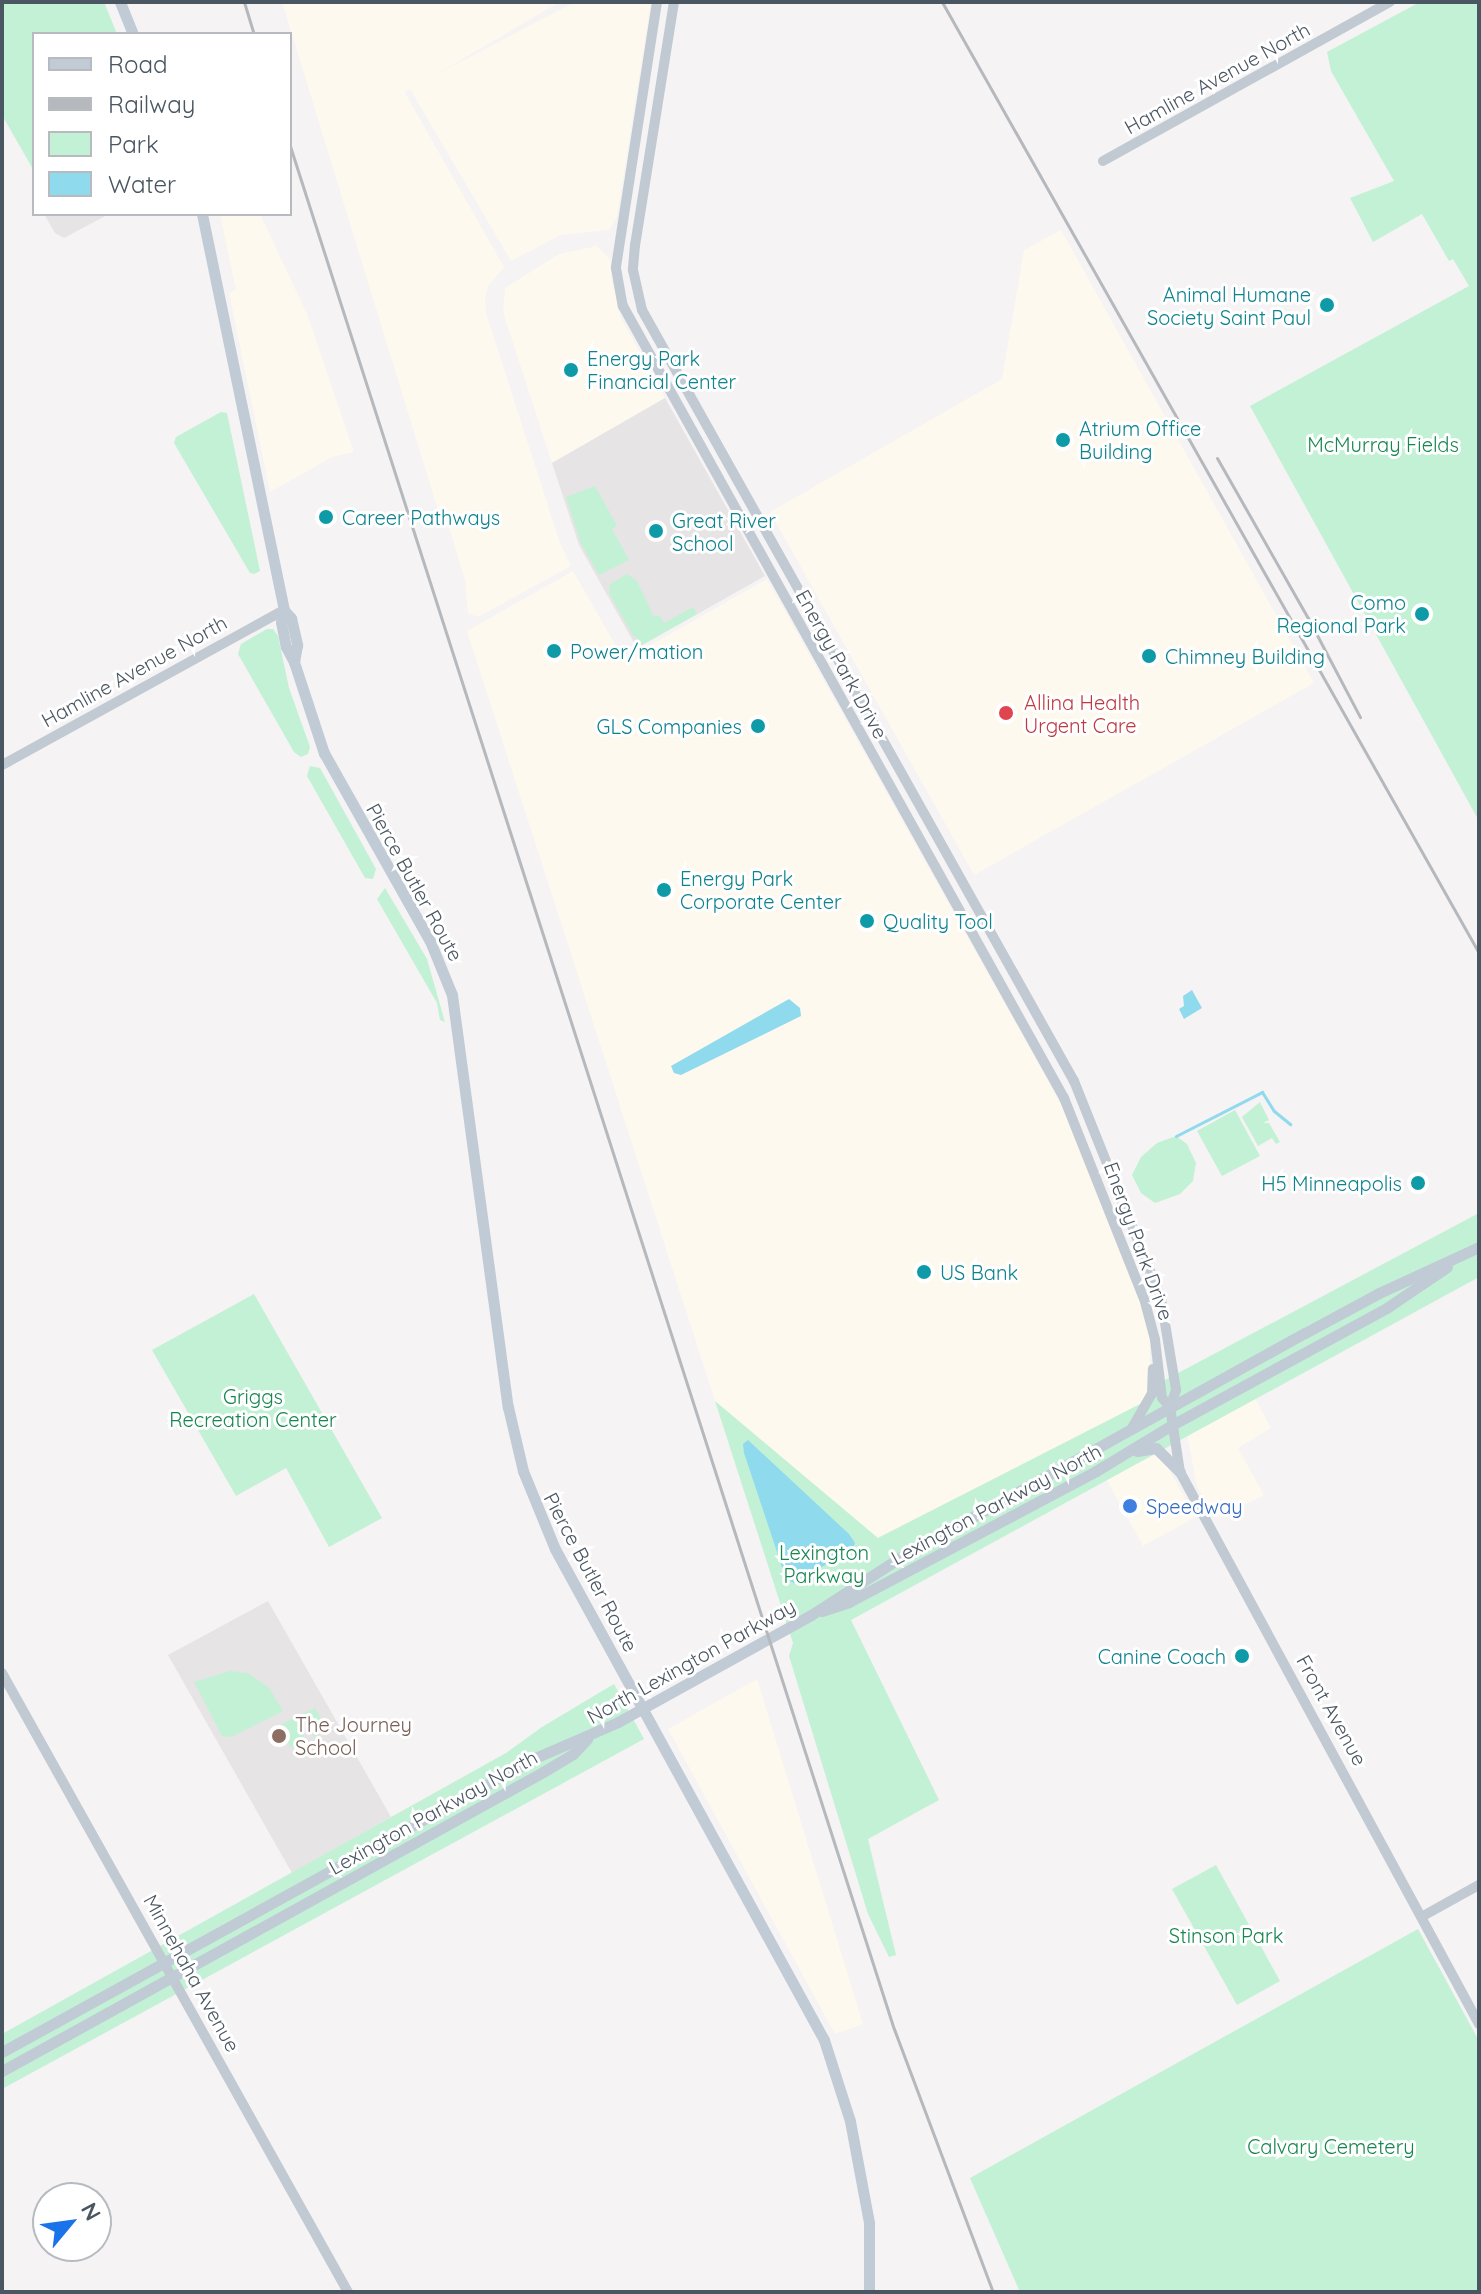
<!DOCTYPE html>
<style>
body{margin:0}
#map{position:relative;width:1481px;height:2294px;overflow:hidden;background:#f5f3f3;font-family:Quicksand,sans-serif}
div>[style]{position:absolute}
.commercial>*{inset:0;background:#fdf9ef}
.education>*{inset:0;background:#e6e4e5}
.green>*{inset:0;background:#c3f1d5}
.water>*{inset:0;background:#90daee}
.stream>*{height:3px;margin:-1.5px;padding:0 1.5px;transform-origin:1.5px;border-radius:1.5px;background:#90daee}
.tertiary>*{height:10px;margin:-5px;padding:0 5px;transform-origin:5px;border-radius:5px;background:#c1cad2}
.secondary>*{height:11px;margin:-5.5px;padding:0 5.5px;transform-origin:5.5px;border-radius:5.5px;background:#c1cbd6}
.rail>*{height:3px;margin:-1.5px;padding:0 1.5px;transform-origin:1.5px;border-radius:1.5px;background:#b5b8bd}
.dots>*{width:22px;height:22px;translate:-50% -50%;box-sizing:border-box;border:4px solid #fff;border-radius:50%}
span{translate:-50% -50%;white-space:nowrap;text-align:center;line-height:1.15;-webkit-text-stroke:6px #fff;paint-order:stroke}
.street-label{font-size:20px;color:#4a5661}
.culture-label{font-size:20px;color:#0d838f}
.right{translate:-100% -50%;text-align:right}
.left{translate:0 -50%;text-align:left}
.park-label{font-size:20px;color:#17864f}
.health-label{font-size:20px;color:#be3a42}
.shop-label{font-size:20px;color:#366cbe}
.education-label{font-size:20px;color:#785e54}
.frame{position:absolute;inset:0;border:4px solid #4a5661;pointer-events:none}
.legend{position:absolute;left:32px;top:32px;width:260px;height:184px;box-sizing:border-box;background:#fff;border:2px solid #b7bbc0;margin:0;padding:10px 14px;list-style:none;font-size:24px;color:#4a5661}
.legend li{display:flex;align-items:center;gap:16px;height:40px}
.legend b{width:40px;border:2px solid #b7bbc0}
.north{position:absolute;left:32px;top:2182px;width:80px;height:80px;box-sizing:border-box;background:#fff;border:2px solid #b7bbc0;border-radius:50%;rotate:61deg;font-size:22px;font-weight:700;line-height:32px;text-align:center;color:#4a5661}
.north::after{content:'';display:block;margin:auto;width:28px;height:36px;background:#1a73e8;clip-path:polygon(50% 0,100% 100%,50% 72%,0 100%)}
</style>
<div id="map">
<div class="commercial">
<i style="clip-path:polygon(282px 2px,560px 2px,435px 75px,575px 2px,651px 2px,617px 217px,609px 230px,561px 235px,511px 261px,410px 89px,405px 93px,504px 267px,489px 285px,485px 297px,486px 313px,560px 543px,571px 566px,478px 617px,468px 613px,465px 580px,447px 521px,441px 520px)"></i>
<i style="clip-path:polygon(220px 214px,260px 214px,307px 314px,354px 452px,332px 457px,270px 492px,229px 293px,236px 290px)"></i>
<i style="clip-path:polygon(1061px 230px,1314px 683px,974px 875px,770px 512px,1002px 379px,1024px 250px)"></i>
<i style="clip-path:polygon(597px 246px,611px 260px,611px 277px,621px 318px,665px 398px,552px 463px,503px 312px,505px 288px,559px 254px)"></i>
<i style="clip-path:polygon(573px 571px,624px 660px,767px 579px,1062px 1106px,1144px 1310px,1150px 1341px,1150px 1388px,1146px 1401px,877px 1538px,715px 1401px,467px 631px)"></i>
<i style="clip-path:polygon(1250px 1389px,1271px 1428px,1238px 1448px,1264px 1495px,1219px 1518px,1214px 1516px,1197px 1487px,1186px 1429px)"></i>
<i style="clip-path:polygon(1144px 1453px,1162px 1457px,1196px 1517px,1143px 1546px,1102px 1471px)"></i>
<i style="clip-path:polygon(757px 1679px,863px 2024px,835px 2034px,668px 1729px)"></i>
</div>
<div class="education">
<i style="clip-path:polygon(44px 214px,109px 214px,64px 238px,55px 233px)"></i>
<i style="clip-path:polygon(665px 398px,765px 576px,637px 648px,579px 545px,552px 463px)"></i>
<i style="clip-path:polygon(268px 1601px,391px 1817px,292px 1873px,168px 1655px)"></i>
</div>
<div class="green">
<i style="clip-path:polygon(104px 2px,117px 34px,34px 34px,34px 171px,2px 115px,2px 3px)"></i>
<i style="clip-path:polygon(1420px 2px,1479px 2px,1479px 821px,1250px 406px,1469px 286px,1453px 259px,1449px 261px,1422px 214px,1373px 242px,1350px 198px,1394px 181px,1331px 71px,1327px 52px)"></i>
<i style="clip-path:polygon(221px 412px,227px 413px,260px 571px,254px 574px,250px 573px,174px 443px,176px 437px)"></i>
<i style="clip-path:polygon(595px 486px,617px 526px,612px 529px,629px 560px,599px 575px,581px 544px,566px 497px)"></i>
<i style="clip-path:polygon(627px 574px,637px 581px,654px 617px,659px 615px,664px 623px,693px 607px,697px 614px,642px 645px,632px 634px,609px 593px,610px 584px)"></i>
<i style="clip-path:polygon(267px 629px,273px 629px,278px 636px,289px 688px,310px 747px,308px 754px,301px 757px,294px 752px,238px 654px,241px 644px)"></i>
<i style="clip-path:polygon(310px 766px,320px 768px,376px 869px,373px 879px,365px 878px,307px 776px)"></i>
<i style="clip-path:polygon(385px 888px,427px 959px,445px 1022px,440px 1020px,437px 1003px,377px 899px)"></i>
<i style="clip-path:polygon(1260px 1102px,1269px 1120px,1263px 1123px,1269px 1123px,1280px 1142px,1276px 1144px,1272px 1138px,1258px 1146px,1242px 1117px)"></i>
<i style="clip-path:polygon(1235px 1110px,1260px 1156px,1222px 1176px,1197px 1131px)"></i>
<i style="clip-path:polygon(1176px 1136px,1187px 1144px,1196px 1163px,1193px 1181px,1180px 1194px,1155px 1203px,1141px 1193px,1132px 1175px,1141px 1157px,1157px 1143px)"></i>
<i style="clip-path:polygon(1479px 1213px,1479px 1277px,851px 1620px,939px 1800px,868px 1839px,896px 1955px,889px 1957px,868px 1914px,789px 1656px,793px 1643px,715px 1401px,878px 1538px,1146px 1401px,1150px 1388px)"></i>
<i style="clip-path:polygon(254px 1294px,382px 1518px,329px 1547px,286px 1468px,236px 1496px,152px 1350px)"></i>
<i style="clip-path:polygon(230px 1671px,248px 1673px,269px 1688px,283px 1711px,231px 1737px,222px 1736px,194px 1682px)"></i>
<i style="clip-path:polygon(614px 1684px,644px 1739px,2px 2089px,2px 2034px,506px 1753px,542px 1727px)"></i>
<i style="clip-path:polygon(315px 1708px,327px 1730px,314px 1737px,302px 1714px)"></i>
<i style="clip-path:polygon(294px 1718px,306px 1740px,291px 1748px,279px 1726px)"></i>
<i style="clip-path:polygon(1216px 1865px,1280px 1981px,1237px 2005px,1172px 1889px)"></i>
<i style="clip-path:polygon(1418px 1929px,1479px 2041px,1479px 2292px,1020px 2292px,970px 2178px)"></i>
</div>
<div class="water">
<i style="clip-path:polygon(1192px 990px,1202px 1008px,1184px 1019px,1179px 1009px,1184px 1006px,1183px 996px)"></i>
<i style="clip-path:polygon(789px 999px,800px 1008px,801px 1016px,681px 1075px,674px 1073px,671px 1066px)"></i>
<i style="clip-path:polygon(748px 1440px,849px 1534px,855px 1543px,853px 1549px,794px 1583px,786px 1579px,744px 1453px,743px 1444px)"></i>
</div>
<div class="stream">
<i style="left:1176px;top:1136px;width:97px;rotate:-27.1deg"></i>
<i style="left:1262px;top:1092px;width:22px;rotate:58deg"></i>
<i style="left:1274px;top:1111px;width:21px;rotate:39deg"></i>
</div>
<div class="tertiary">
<i style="left:657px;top:2px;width:269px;rotate:98.8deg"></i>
<i style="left:616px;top:268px;width:39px;rotate:80deg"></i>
<i style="left:623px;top:306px;width:907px;rotate:60.89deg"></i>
<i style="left:1064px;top:1098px;width:219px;rotate:68.3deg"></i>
<i style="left:1145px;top:1302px;width:39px;rotate:75deg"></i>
<i style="left:1155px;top:1340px;width:58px;rotate:83.1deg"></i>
<i style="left:1162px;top:1398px;width:12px;rotate:48deg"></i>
<i style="left:674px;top:2px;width:246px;rotate:99.1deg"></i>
<i style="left:635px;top:245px;width:25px;rotate:95deg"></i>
<i style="left:633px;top:270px;width:41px;rotate:77.3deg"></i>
<i style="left:642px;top:310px;width:884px;rotate:60.74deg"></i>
<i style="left:1074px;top:1081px;width:235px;rotate:68.2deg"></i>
<i style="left:1161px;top:1299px;width:92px;rotate:80.6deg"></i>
<i style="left:1176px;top:1390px;width:18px;rotate:109deg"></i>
<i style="left:1170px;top:1407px;width:66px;rotate:81.3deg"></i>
<i style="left:1180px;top:1472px;width:628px;rotate:61.56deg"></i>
<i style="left:1103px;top:161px;width:328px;rotate:-29deg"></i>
<i style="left:2px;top:765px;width:322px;rotate:-28.8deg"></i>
<i style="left:1132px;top:1428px;width:39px;rotate:-60deg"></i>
<i style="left:1152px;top:1394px;width:25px;rotate:-88deg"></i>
<i style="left:2px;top:1673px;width:709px;rotate:60.8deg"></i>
<i style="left:1423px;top:1916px;width:64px;rotate:-29deg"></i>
</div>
<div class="secondary">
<i style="left:120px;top:2px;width:35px;rotate:68deg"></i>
<i style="left:202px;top:214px;width:404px;rotate:78.3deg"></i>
<i style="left:284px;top:610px;width:12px;rotate:104deg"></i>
<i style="left:281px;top:622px;width:25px;rotate:79deg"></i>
<i style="left:286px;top:647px;width:17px;rotate:62deg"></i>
<i style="left:294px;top:662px;width:96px;rotate:71.8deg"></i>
<i style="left:324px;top:753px;width:216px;rotate:60.6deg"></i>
<i style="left:430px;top:941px;width:58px;rotate:67.8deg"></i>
<i style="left:452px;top:995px;width:416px;rotate:82.3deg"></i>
<i style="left:508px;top:1407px;width:66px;rotate:76.8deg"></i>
<i style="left:523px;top:1471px;width:84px;rotate:67.7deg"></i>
<i style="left:555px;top:1549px;width:560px;rotate:61.28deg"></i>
<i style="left:824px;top:2040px;width:85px;rotate:72.2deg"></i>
<i style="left:850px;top:2121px;width:104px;rotate:79.4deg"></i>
<i style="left:869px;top:2223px;width:69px;rotate:90deg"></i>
<i style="left:284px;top:610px;width:11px;rotate:49deg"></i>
<i style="left:291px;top:618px;width:28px;rotate:77deg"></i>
<i style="left:297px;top:645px;width:17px;rotate:100deg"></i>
<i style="left:1137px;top:1451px;width:19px;rotate:-9deg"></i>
<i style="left:1156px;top:1448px;width:34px;rotate:45deg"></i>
<i style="left:822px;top:1611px;width:28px;rotate:-18deg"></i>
<i style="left:849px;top:1602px;width:280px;rotate:-27.9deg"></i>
<i style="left:1096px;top:1471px;width:89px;rotate:-31.2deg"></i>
<i style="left:1172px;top:1425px;width:246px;rotate:-28.6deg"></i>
<i style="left:1388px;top:1307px;width:71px;rotate:-34.1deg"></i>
<i style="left:2px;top:2052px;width:609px;rotate:-28.88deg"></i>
<i style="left:535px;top:1758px;width:90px;rotate:-23.4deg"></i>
<i style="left:618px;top:1722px;width:221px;rotate:-29deg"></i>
<i style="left:811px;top:1615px;width:111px;rotate:-32.8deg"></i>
<i style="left:904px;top:1555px;width:458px;rotate:-29deg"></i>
<i style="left:1305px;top:1333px;width:84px;rotate:-28.4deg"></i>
<i style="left:1379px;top:1293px;width:110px;rotate:-24.7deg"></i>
<i style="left:2px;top:2071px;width:618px;rotate:-28.93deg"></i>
<i style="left:543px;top:1772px;width:35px;rotate:-31deg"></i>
<i style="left:573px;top:1754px;width:21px;rotate:-47deg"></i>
</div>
<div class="rail">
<i style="left:244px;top:2px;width:34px;rotate:73deg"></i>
<i style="left:942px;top:2px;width:1092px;rotate:60.55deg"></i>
<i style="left:290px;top:146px;width:1977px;rotate:72.22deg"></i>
<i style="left:894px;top:2029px;width:281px;rotate:69.4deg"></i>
<i style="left:1217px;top:458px;width:184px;rotate:60.4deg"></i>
<i style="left:1308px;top:618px;width:112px;rotate:62.3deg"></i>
</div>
<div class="dots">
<i style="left:1327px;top:305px;background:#0f9aa8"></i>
<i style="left:571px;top:370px;background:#0f9aa8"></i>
<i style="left:1063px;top:440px;background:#0f9aa8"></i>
<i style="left:326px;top:517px;background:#0f9aa8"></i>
<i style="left:656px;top:531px;background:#0f9aa8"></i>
<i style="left:1422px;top:614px;background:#0f9aa8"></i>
<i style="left:554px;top:651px;background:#0f9aa8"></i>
<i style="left:1149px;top:656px;background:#0f9aa8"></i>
<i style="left:1006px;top:713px;background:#e0444e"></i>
<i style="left:758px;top:726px;background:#0f9aa8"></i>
<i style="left:664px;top:890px;background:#0f9aa8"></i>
<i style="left:867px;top:921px;background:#0f9aa8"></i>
<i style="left:1418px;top:1183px;background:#0f9aa8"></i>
<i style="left:924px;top:1272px;background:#0f9aa8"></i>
<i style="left:1130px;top:1506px;background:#3f7fe0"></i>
<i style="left:1242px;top:1656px;background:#0f9aa8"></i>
<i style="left:279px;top:1736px;background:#8d6e63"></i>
</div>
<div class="street-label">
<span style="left:1217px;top:78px;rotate:-29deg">Hamline Avenue North</span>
<span style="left:842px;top:664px;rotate:61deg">Energy Park Drive</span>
<span style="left:134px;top:671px;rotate:-29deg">Hamline Avenue North</span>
<span style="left:415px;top:882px;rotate:61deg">Pierce Butler Route</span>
<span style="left:1139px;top:1241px;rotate:70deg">Energy Park Drive</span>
<span style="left:996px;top:1504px;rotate:-28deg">Lexington Parkway North</span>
<span style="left:591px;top:1572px;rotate:62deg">Pierce Butler Route</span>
<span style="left:691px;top:1661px;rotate:-29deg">North Lexington Parkway</span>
<span style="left:1332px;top:1710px;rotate:61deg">Front Avenue</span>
<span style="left:433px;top:1812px;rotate:-29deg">Lexington Parkway North</span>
<span style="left:192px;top:1973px;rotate:61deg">Minnehaha Avenue</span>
</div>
<div class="culture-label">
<span class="right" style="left:1311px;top:306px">Animal Humane<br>Society Saint Paul</span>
<span class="left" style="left:587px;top:370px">Energy Park<br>Financial Center</span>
<span class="left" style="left:1079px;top:440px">Atrium Office<br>Building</span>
<span class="left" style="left:342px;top:517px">Career Pathways</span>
<span class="left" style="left:672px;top:532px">Great River<br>School</span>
<span class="right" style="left:1406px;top:614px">Como<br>Regional Park</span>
<span class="left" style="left:570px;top:651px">Power/mation</span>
<span class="left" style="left:1165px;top:656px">Chimney Building</span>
<span class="right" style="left:742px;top:726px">GLS Companies</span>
<span class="left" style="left:680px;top:890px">Energy Park<br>Corporate Center</span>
<span class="left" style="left:883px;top:921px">Quality Tool</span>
<span class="right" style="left:1402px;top:1183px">H5 Minneapolis</span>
<span class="left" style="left:940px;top:1272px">US Bank</span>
<span class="right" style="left:1226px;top:1656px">Canine Coach</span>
</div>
<div class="park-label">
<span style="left:1383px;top:444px">McMurray Fields</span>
<span style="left:253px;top:1408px">Griggs<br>Recreation Center</span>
<span style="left:824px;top:1564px">Lexington<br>Parkway</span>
<span style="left:1226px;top:1935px">Stinson Park</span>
<span style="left:1331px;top:2146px">Calvary Cemetery</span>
</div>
<div class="health-label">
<span class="left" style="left:1024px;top:714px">Allina Health<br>Urgent Care</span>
</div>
<div class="shop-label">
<span class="left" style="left:1146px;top:1506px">Speedway</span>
</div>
<div class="education-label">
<span class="left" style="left:295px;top:1736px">The Journey<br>School</span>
</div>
<div class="frame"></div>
<ul class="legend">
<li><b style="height:10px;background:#c1cbd6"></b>Road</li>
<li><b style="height:10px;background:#b5b8bd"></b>Railway</li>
<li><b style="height:22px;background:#c3f1d5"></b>Park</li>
<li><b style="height:22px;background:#90daee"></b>Water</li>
</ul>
<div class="north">N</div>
</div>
